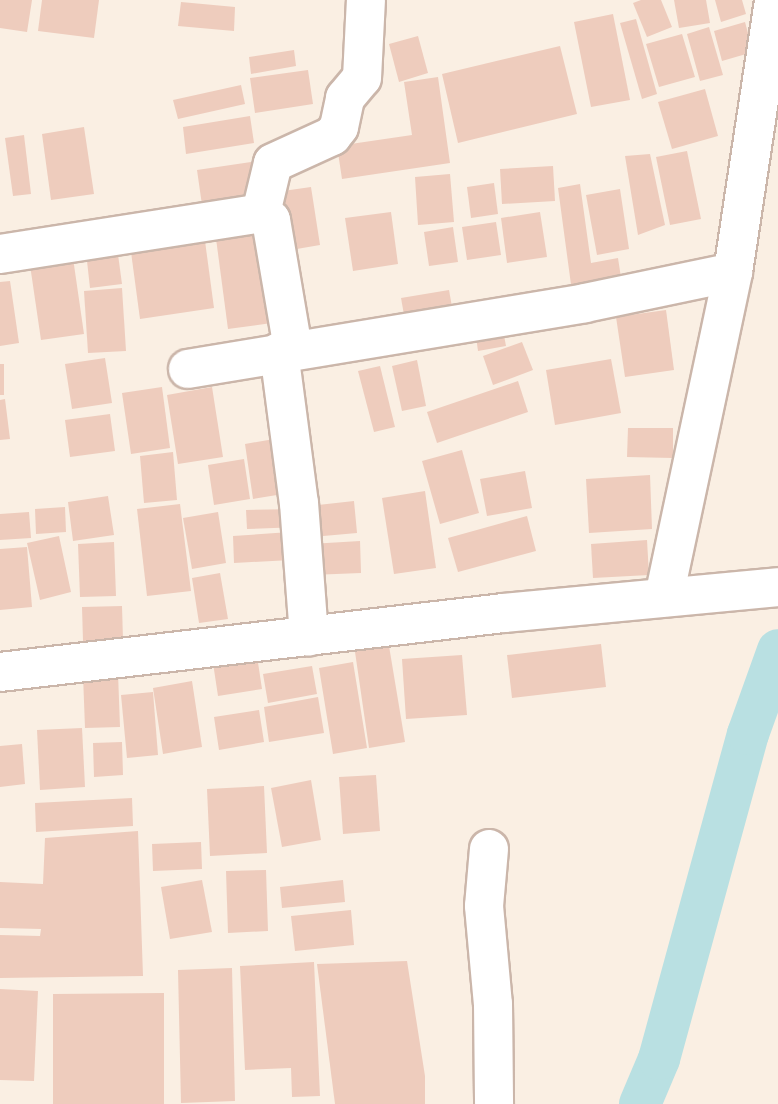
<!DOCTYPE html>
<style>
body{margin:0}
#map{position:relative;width:778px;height:1104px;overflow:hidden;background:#faefe3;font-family:Barlow,sans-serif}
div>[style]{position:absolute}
.canal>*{height:42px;margin:-21px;padding:0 21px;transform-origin:21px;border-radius:21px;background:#b9e0e2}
.building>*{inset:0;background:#eeccbd}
.roads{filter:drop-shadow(2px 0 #cbb6aa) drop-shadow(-2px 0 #cbb6aa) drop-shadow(0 2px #cbb6aa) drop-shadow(0 -2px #cbb6aa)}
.minor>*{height:38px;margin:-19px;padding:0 19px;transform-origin:19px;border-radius:19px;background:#fff}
span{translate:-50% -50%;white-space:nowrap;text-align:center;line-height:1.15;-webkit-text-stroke:5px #fef4e9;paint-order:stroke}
</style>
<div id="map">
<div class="canal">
<i style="left:640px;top:1104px;width:49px;rotate:-67.1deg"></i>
<i style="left:659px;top:1059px;width:337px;rotate:-74.7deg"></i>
<i style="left:748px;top:734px;width:89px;rotate:-70.3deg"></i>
</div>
<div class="building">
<i style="clip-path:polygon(0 0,32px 0,27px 32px,0 28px)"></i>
<i style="clip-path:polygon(42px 0,99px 0,94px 38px,38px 31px)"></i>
<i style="clip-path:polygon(641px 0,661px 0,672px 27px,647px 37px,633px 3px)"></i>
<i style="clip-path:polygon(674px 0,706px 0,710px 23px,679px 28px)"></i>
<i style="clip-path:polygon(715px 0,742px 0,746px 14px,721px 22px)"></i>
<i style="clip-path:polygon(181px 2px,235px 7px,234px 31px,178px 26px)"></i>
<i style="clip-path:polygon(613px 14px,630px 100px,591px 107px,574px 22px)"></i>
<i style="clip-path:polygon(636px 19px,657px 94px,642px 99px,620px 23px)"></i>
<i style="clip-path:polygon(745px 22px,753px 52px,722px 61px,714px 31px)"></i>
<i style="clip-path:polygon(709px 27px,723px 75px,700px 81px,687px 34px)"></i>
<i style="clip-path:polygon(682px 34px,695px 77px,659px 87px,646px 44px)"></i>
<i style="clip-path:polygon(418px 36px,428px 73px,399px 82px,389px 44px)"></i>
<i style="clip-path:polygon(560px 46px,577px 114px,458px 143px,442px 74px)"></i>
<i style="clip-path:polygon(294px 50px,296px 66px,251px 74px,249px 57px)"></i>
<i style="clip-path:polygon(308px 70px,313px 104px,255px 113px,250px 78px)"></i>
<i style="clip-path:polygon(438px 77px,450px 163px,342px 179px,337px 146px,412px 135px,404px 82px)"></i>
<i style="clip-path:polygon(241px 85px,245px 104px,178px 119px,173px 100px)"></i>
<i style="clip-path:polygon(705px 89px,718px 136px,672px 149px,658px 102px)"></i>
<i style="clip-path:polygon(250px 116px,254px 143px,186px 154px,183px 127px)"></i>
<i style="clip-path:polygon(84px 127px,94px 194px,51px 200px,42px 134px)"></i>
<i style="clip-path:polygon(24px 135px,31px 194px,13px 196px,5px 138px)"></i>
<i style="clip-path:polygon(687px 151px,701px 219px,670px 225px,656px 157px)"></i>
<i style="clip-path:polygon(650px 154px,665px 225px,638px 235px,625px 156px)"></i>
<i style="clip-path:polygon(251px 162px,256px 198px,202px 205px,197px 170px)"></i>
<i style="clip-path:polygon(553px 166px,555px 201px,502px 204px,500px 169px)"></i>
<i style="clip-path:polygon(450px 174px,454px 222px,418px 225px,415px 177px)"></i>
<i style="clip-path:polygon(494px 183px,498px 214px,471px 218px,467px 187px)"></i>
<i style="clip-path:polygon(580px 184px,591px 263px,618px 258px,622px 284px,572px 292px,558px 188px)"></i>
<i style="clip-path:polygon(311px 187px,320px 245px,285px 251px,276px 192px)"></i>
<i style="clip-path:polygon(620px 189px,629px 249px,597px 255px,586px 195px)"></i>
<i style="clip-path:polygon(391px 212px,398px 264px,353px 271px,345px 218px)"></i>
<i style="clip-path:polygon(540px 212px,547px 257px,507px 263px,501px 218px)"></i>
<i style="clip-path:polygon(496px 222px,501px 255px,467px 260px,462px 227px)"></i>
<i style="clip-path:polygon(265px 224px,279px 322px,228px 329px,215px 231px)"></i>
<i style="clip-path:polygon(453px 227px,458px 262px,429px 266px,424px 232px)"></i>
<i style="clip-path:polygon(205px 241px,214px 308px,140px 319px,131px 252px)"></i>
<i style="clip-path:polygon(117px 247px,122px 284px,90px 288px,86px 252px)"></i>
<i style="clip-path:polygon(73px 258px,84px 334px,41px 340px,30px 265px)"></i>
<i style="clip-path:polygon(10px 281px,19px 343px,0 346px,0 282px)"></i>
<i style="clip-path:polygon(122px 288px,126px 351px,88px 353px,84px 291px)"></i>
<i style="clip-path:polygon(449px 290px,454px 318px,406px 326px,401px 298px)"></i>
<i style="clip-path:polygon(666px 310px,674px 370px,625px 377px,616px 317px)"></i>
<i style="clip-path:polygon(502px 325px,506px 346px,478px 351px,475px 329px)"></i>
<i style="clip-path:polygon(522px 342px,533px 370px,493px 385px,483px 356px)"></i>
<i style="clip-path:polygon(105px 358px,112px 403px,72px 409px,65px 364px)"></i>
<i style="clip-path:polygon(611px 359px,621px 413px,555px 425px,546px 370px)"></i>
<i style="clip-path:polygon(417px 360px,426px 406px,402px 411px,392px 366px)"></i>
<i style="clip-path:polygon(0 364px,4px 364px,4px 395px,0 395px)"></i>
<i style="clip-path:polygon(380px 366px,395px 427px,374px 432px,358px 371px)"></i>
<i style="clip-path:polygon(518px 381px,528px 412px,437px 443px,427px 412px)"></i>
<i style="clip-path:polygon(162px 387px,170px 448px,131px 454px,122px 393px)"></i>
<i style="clip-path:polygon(212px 387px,223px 457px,178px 464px,167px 395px)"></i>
<i style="clip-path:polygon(5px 399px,10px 439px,0 440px,0 400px)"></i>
<i style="clip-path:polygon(110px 414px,115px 451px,70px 457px,65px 420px)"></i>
<i style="clip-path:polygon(628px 428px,673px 428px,673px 458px,627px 457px)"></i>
<i style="clip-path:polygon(274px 439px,283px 494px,253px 499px,245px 444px)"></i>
<i style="clip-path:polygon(462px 450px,479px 513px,440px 524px,422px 461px)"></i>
<i style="clip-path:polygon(173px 452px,177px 500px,144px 503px,140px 456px)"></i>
<i style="clip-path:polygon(244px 459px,250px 499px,214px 505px,208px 465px)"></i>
<i style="clip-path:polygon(525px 471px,532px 508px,487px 516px,480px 479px)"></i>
<i style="clip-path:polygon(650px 475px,652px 529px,589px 533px,586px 479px)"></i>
<i style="clip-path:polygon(425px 491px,436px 568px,394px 574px,382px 498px)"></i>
<i style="clip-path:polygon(108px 496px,114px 535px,73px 541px,68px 502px)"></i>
<i style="clip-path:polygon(354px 501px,357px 533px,312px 537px,309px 506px)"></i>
<i style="clip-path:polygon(180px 504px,191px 591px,147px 596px,137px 509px)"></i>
<i style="clip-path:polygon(65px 507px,66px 532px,36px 534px,35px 509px)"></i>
<i style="clip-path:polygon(299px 509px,300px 527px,247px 529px,246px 510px)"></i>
<i style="clip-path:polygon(29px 512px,31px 538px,0 540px,0 514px)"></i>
<i style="clip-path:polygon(218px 512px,226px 563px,192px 569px,183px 518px)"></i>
<i style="clip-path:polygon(527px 516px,536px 551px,458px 572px,448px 538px)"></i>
<i style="clip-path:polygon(290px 532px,291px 560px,234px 563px,233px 536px)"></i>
<i style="clip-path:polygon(59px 536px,71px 592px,40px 600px,27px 543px)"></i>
<i style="clip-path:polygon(647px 540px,649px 575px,593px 578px,591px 544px)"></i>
<i style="clip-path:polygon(360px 541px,361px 573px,311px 575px,310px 544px)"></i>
<i style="clip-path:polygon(114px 542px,116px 596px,80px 597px,78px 544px)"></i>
<i style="clip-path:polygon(27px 547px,32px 607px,0 610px,0 549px)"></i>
<i style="clip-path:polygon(220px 573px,228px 619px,199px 623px,192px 578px)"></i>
<i style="clip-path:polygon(122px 606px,123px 640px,83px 641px,82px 607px)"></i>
<i style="clip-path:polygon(388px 640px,405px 742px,369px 748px,354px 645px)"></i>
<i style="clip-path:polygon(601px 644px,606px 687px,512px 698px,507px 655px)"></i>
<i style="clip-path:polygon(462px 655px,467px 715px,406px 719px,402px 659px)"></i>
<i style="clip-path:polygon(257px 656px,262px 689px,218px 696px,213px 663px)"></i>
<i style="clip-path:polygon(353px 662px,367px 748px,333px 754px,319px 668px)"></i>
<i style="clip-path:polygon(312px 666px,317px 694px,268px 703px,263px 674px)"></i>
<i style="clip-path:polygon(118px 673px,120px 727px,85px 728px,83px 675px)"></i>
<i style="clip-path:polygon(192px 681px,202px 747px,163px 754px,153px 688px)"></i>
<i style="clip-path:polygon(153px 692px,158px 755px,127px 758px,121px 695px)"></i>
<i style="clip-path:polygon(318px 697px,324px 733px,269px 742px,264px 707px)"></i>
<i style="clip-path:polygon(259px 710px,264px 742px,219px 750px,214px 717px)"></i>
<i style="clip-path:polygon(82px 728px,85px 787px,40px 790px,37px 730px)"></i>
<i style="clip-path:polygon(122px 742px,123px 775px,94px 777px,93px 743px)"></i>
<i style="clip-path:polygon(22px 744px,25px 784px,0 787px,0 746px)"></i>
<i style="clip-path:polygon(376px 775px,380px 831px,343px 834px,339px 777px)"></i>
<i style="clip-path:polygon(311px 780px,321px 840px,282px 847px,271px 788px)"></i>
<i style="clip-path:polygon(264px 786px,267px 853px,210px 856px,207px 789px)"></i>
<i style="clip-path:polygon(132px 798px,133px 826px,36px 832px,35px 803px)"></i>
<i style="clip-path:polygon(138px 831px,143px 976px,0 978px,0 935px,40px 936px,41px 929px,0 928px,0 882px,43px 884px,45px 838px)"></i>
<i style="clip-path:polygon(201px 842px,202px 869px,153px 871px,152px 844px)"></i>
<i style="clip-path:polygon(266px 870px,268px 931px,228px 933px,226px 871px)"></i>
<i style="clip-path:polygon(202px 880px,212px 932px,170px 939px,161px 887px)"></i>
<i style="clip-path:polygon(343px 880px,345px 902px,282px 908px,280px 887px)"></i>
<i style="clip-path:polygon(351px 910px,354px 945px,295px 951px,291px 916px)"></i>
<i style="clip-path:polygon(407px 961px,425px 1076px,425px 1104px,335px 1104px,317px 964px)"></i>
<i style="clip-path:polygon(314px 962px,320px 1096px,292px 1097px,291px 1068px,245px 1070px,240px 966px)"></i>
<i style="clip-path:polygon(232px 968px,235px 1101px,181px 1103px,178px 970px)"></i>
<i style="clip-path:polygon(0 989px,38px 991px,34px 1081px,0 1080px)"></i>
<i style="clip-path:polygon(164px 993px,164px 1104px,53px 1104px,53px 994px)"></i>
</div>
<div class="roads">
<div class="minor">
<i style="left:261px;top:213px;width:51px;rotate:-76.5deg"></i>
<i style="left:273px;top:163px;width:65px;rotate:-24.6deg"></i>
<i style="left:332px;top:136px;width:11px;rotate:-52deg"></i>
<i style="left:339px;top:127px;width:30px;rotate:-78deg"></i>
<i style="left:345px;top:98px;width:26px;rotate:-50deg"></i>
<i style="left:362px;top:78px;width:78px;rotate:-87.1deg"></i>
<i style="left:0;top:254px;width:264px;rotate:-8.9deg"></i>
<i style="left:261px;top:213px;width:12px;rotate:35deg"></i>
<i style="left:271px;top:220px;width:131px;rotate:80.3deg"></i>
<i style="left:279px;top:352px;width:152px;rotate:82.5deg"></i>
<i style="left:299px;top:503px;width:134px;rotate:85.7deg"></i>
<i style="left:188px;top:369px;width:402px;rotate:-9.4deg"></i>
<i style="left:585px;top:303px;width:151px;rotate:-11.8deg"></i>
<i style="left:664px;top:597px;width:332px;rotate:-78deg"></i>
<i style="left:733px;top:272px;width:275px;rotate:-81.4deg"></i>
<i style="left:0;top:672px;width:507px;rotate:-6.68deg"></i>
<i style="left:504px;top:613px;width:275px;rotate:-5.4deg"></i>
<i style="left:489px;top:849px;width:57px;rotate:95deg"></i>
<i style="left:484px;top:906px;width:98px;rotate:84.8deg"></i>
<i style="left:493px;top:1004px;width:100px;rotate:89.4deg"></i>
</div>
</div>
</div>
